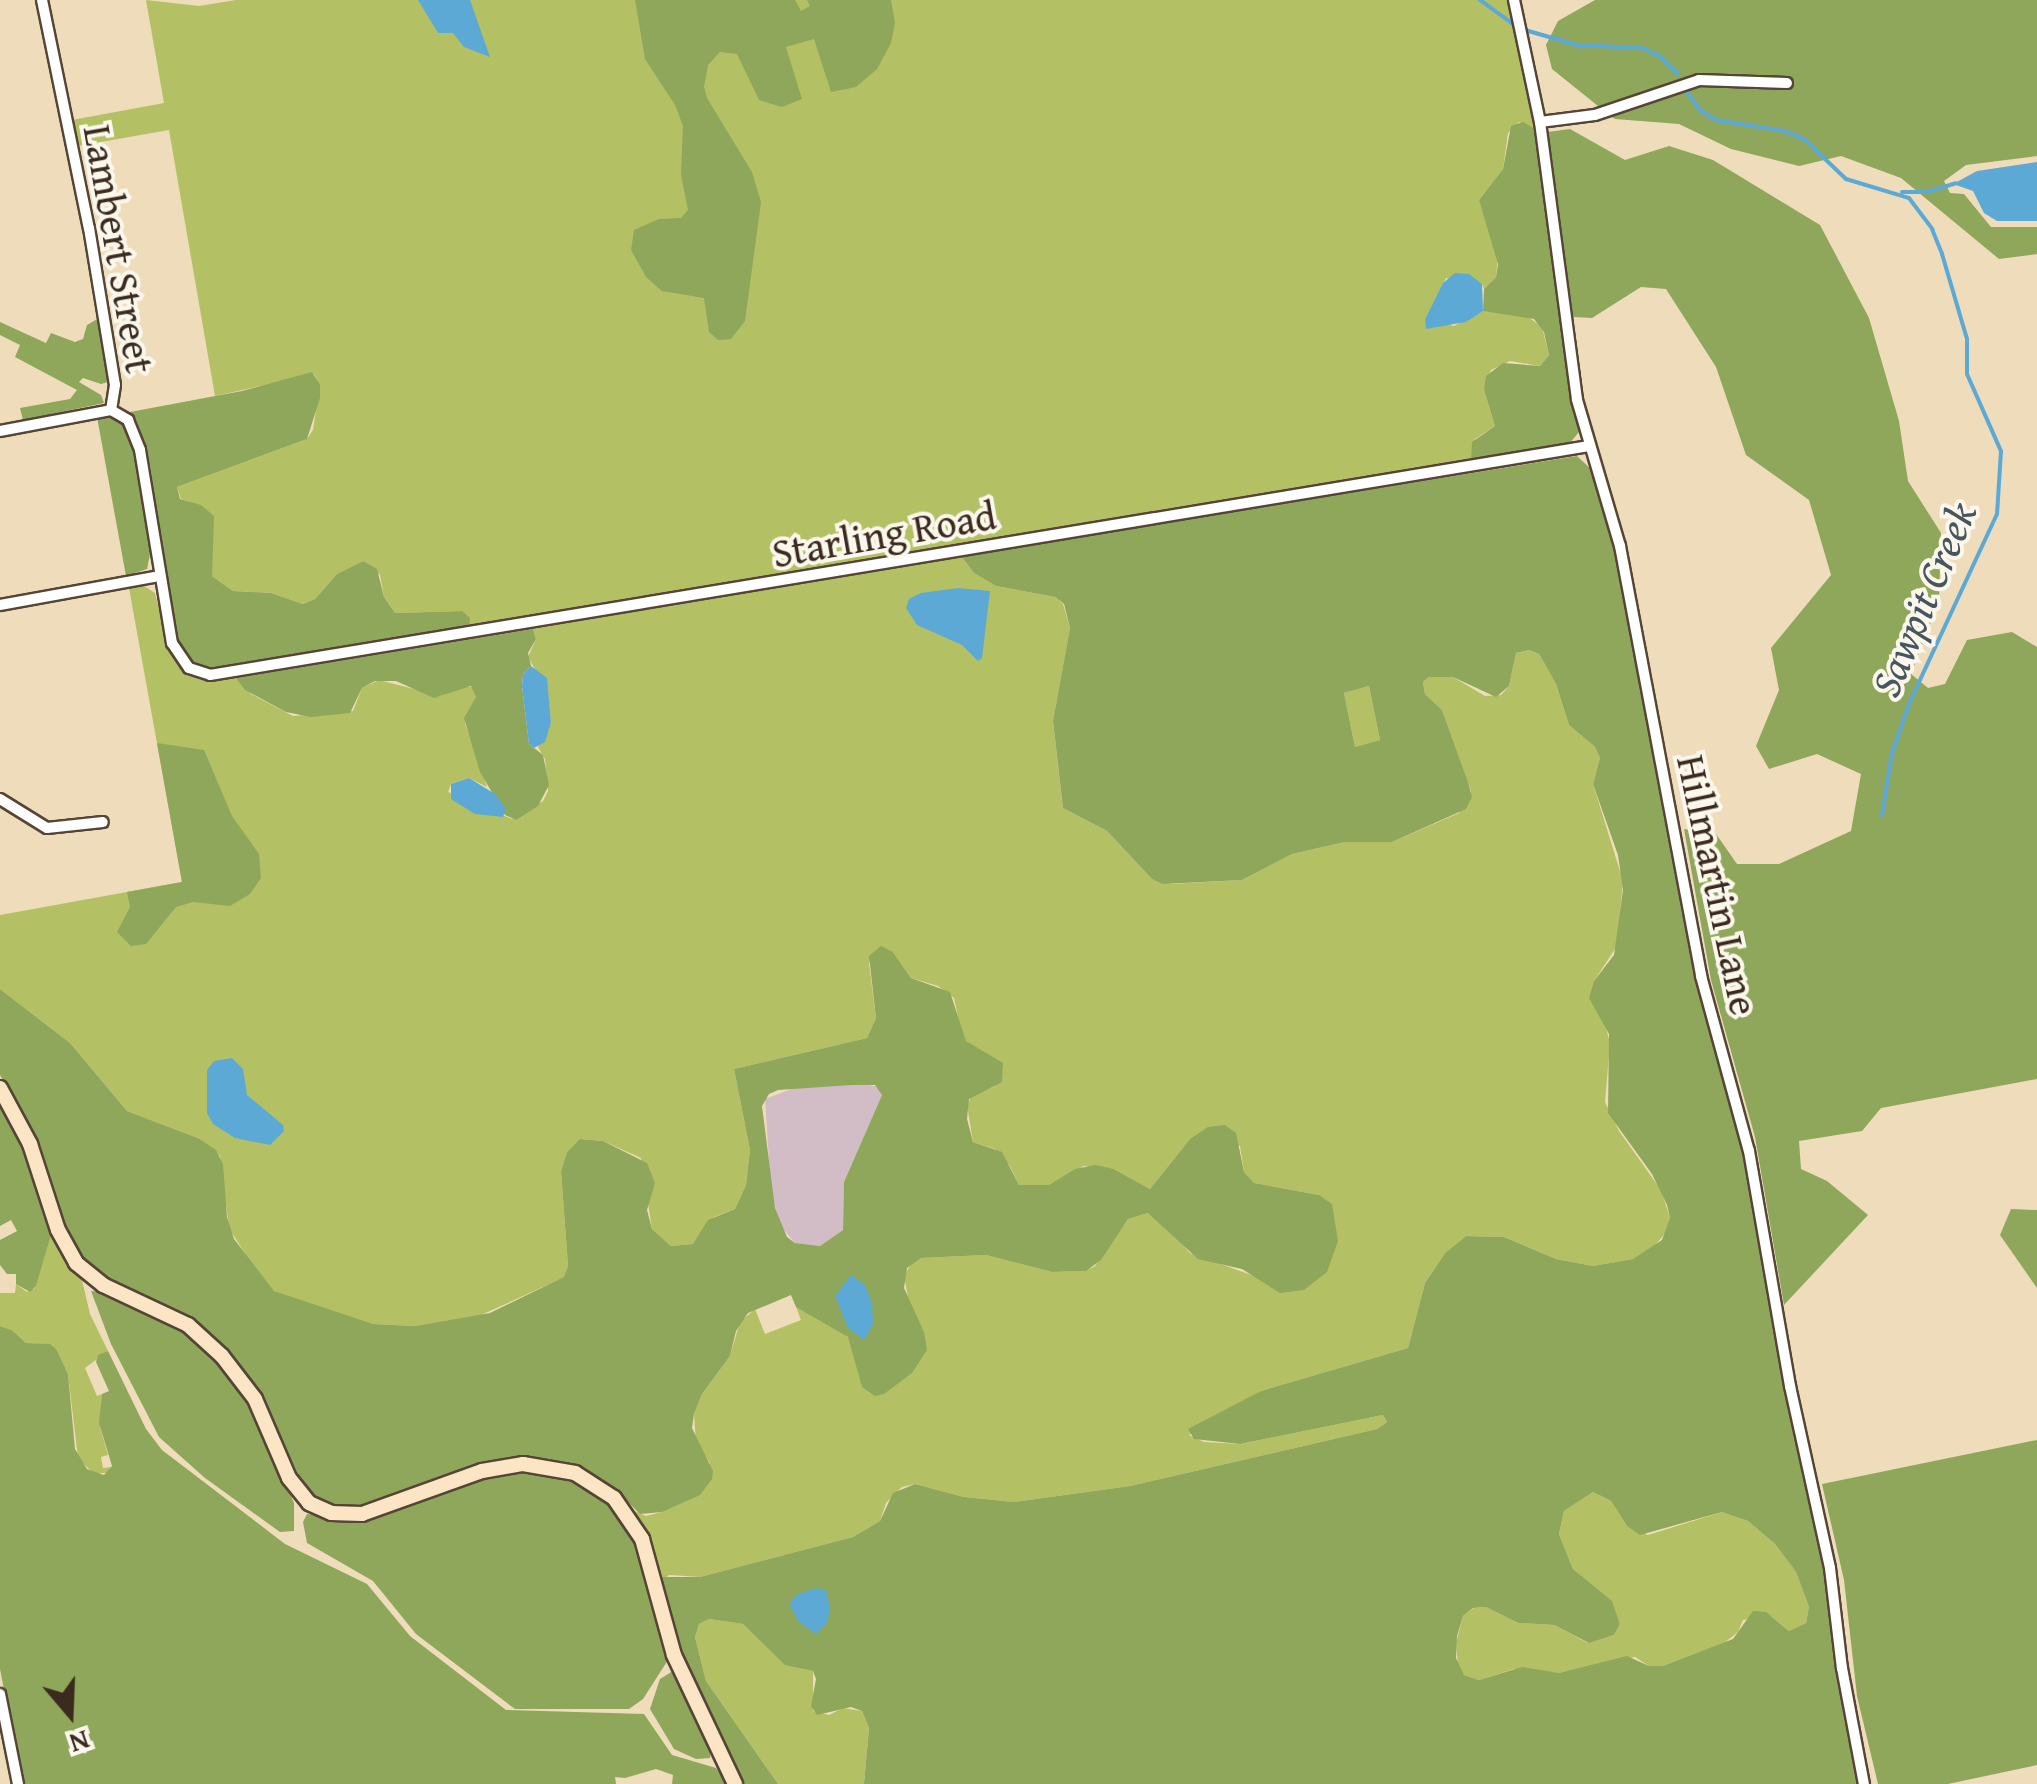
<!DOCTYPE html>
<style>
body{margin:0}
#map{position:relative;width:2037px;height:1784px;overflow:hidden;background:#efdcbb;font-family:"Gentium Book Plus",serif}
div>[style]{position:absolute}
.industrial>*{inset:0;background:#d2bdc7}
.green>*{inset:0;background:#b3c164}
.forest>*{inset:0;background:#8ea75a}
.water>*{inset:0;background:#5ca9d5}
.stream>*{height:4px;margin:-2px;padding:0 2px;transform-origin:2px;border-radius:2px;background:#5ca9d5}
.roads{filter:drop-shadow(2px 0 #564536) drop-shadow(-2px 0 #564536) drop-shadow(0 2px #564536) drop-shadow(0 -2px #564536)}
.street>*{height:10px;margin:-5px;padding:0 5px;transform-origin:5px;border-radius:5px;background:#fff}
.secondary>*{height:14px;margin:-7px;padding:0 7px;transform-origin:7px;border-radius:7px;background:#fce5c4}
span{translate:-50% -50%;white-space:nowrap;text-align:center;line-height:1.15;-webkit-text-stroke:8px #fbf7ec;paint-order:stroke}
.street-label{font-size:40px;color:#3b2a1e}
.water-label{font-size:42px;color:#47565e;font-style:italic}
.north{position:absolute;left:20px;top:1664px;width:100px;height:100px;-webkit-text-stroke:8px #fbf7ec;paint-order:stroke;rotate:161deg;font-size:28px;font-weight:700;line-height:40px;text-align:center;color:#3b2a1e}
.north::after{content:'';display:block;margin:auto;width:35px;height:45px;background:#3b2a1e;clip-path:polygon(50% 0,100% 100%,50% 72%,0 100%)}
</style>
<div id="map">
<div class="industrial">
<i style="clip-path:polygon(864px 1084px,879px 1087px,882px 1095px,844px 1182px,843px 1230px,820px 1246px,795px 1243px,780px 1225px,771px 1192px,765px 1099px,794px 1088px)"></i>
</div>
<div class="green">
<i style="clip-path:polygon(146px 0,199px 6px,236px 0,1511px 0,1538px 131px,1519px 122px,1508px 133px,1503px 169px,1479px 200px,1498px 254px,1496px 277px,1484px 289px,1482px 284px,1446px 278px,1425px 319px,1454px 326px,1483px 311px,1527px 316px,1542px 327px,1549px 355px,1540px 366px,1510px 361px,1491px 370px,1484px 390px,1495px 426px,1475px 439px,1471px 463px,468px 629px,461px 611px,395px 613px,384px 597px,380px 575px,363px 561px,337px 574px,315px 599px,303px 604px,271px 593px,233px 591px,212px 576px,191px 502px,181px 499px,177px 487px,307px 439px,313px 430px,320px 384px,314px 374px,215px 396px,169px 130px,78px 146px,72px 120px,164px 103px)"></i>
<i style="clip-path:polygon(961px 556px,974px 573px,996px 586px,1055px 597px,1063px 604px,1070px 628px,1053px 722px,1063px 808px,1107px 831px,1152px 879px,1171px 884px,1242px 880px,1292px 854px,1345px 842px,1392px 842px,1459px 813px,1471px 791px,1442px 710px,1425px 694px,1423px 682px,1429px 677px,1453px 677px,1485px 696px,1501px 695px,1509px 686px,1516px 653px,1529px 650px,1539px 654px,1556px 684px,1569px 725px,1595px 747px,1600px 758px,1593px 784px,1623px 881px,1617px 946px,1594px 981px,1610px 1043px,1605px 1102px,1619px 1131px,1661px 1190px,1670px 1218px,1668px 1230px,1652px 1249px,1633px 1259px,1593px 1266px,1556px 1259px,1504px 1237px,1466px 1236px,1445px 1253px,1425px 1283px,1408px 1348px,1261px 1391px,1189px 1435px,1204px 1442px,1240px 1444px,1383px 1415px,1387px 1422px,1377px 1429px,1130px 1486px,1014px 1502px,964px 1497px,915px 1484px,902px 1487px,886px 1503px,880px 1521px,853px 1537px,700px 1577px,669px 1575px,660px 1583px,651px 1544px,635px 1511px,646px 1516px,662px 1512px,710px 1463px,696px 1442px,694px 1414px,702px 1394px,730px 1356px,740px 1322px,755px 1309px,765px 1334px,801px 1320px,796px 1307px,841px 1330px,853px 1343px,862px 1387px,924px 1332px,909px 1303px,904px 1276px,912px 1262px,921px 1258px,986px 1255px,1052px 1272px,1085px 1271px,1095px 1266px,1128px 1219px,1148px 1213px,1162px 1221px,1190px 1253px,1254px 1276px,1319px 1195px,1254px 1183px,1244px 1172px,1240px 1146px,1190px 1139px,1150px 1189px,1114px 1169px,1084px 1166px,1049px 1185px,1019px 1185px,1010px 1166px,995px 1149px,973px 1142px,967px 1105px,972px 1095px,995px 1086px,962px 1035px,954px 998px,938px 986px,911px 978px,893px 952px,869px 963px,876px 1018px,867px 1038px,734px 1069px,750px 1150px,746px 1185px,735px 1209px,714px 1217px,693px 1244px,671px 1246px,652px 1229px,641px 1158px,603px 1141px,581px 1139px,567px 1152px,561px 1171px,568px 1266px,565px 1277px,481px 1315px,415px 1326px,373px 1324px,295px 1301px,274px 1291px,259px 1276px,229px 1228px,220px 1156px,198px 1138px,127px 1111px,70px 1043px,0 989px,0 915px,182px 882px,129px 588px,144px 586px,155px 593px,168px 645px,187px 675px,204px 680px,236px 678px,251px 694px,293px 716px,353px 711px,362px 688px,379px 680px,441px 696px,458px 687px,474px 687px,476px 697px,465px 723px,487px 787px,469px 778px,451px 784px,448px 792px,512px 819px,543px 801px,548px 791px,545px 759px,538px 747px,551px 722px,548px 692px,528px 657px,536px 639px,533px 629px)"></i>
<i style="clip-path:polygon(1369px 686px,1380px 740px,1355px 747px,1344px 693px)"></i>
<i style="clip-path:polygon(52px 1232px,82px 1280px,90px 1314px,108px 1351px,85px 1368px,97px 1396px,102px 1394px,100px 1427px,108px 1455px,101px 1457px,103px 1468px,111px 1467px,107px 1473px,93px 1473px,78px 1458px,68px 1374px,57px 1350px,43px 1344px,26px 1343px,12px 1330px,0 1326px,0 1293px,15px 1293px,16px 1284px,27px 1292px,35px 1288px)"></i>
<i style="clip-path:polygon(1593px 1492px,1611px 1501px,1627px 1526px,1648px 1535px,1722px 1512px,1748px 1521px,1775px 1544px,1796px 1572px,1809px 1607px,1806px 1623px,1789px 1631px,1771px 1616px,1743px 1620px,1738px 1632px,1724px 1643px,1663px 1666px,1649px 1666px,1635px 1657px,1559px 1673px,1514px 1669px,1479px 1680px,1464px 1675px,1458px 1667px,1456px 1643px,1463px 1616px,1474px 1608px,1486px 1607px,1518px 1623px,1554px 1625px,1588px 1643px,1614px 1635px,1620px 1624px,1612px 1602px,1573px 1569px,1559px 1534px,1564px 1511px)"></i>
<i style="clip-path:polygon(709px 1619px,743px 1624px,785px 1664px,813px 1671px,813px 1711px,829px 1715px,843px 1708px,862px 1711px,869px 1728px,864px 1784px,778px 1784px,706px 1681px,695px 1637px,699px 1624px)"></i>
</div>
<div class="forest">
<i style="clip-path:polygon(635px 0,795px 0,801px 11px,810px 6px,807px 0,891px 0,895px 23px,891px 43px,877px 69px,856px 87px,831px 92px,814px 39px,786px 47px,802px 99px,782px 107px,759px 100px,737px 54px,720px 52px,708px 65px,704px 87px,707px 98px,752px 172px,761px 202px,745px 321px,731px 339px,718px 340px,709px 332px,704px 298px,662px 291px,646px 277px,631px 250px,634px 230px,659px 219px,681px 218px,688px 210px,681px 175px,683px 126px,675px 105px,645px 59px)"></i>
<i style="clip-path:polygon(1595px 0,2037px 0,2037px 156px,1966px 165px,1944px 181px,1950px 193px,1964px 194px,1991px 227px,2037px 227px,2037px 254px,1999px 259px,1901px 178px,1841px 156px,1799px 166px,1731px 149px,1679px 124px,1615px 119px,1609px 115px,1691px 85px,1789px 80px,1692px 78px,1603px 110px,1552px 69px,1546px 45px,1558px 21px)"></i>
<i style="clip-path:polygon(1523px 122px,1538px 131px,1579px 432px,1568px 445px,1471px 463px,1472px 442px,1495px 426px,1484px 390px,1486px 376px,1503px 363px,1540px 366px,1549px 355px,1544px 332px,1534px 319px,1483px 311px,1484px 289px,1496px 277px,1498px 264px,1479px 200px,1503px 169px,1511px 126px)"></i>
<i style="clip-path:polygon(1570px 129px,1625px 160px,1669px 146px,1713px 160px,1820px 225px,1869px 318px,1899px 421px,1908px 481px,1941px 533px,1939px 601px,1911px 674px,1928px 688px,1945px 684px,1967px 640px,2012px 632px,2037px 647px,2037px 1079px,1881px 1108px,1862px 1131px,1799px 1141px,1801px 1169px,1827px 1181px,1868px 1215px,1784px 1305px,1755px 1137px,1711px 980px,1684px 829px,1716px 834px,1737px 864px,1779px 864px,1851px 831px,1861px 774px,1817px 754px,1769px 769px,1756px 746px,1779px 690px,1771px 648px,1831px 575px,1809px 500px,1746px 455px,1716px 367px,1666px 289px,1641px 287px,1592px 318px,1573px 317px,1548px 132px)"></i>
<i style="clip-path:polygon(99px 318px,108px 382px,101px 384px,83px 378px,79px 382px,101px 395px,104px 403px,23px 420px,20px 408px,70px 399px,77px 390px,15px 357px,20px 345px,0 335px,0 322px,46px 343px,51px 333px,75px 342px,83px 339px,87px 325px)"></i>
<i style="clip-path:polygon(312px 372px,320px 384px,320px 398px,307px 439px,177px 487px,180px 499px,201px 505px,214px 516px,212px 576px,233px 591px,271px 593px,303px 604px,315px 599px,337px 574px,363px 561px,377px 569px,384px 597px,395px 613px,462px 611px,470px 618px,469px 627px,216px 670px,199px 666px,186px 656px,175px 637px,150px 465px,130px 412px,242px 391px)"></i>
<i style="clip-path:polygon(112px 416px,123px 423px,132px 441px,145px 496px,151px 549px,147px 569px,126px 576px,97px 417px)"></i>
<i style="clip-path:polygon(evenodd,1577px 456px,1594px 472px,1613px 534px,1696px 981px,1742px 1142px,1771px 1316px,1827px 1578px,1837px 1679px,1859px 1784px,864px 1784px,869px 1728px,862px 1711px,851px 1707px,817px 1715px,811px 1706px,816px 1679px,813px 1671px,785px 1665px,743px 1624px,709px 1619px,699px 1624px,695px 1637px,706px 1681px,778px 1784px,742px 1784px,680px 1655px,662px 1577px,700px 1577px,853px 1537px,880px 1521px,893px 1493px,915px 1484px,964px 1497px,1014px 1502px,1130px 1486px,1377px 1429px,1387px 1422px,1383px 1415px,1240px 1444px,1194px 1439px,1188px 1429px,1261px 1391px,1408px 1348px,1425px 1283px,1445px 1253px,1466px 1236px,1504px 1237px,1556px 1259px,1593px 1266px,1633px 1259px,1662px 1240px,1670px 1218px,1667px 1205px,1652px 1174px,1608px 1113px,1609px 1034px,1589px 998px,1594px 981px,1614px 955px,1623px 890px,1618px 855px,1593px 784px,1600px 758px,1595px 747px,1569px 725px,1556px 684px,1539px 654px,1529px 650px,1516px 653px,1509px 686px,1496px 697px,1453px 677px,1429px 677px,1423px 682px,1425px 694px,1442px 710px,1468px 782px,1472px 797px,1466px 809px,1392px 842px,1345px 842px,1292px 854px,1242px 880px,1163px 884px,1152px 879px,1107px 831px,1063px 808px,1053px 721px,1070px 628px,1064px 604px,1055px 597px,996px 586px,974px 573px,961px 556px,1577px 456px,1369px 686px,1380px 740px,1355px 747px,1344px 693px,1369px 686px,1577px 456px,1593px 1492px,1611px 1501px,1627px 1526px,1640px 1535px,1722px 1512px,1748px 1521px,1775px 1544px,1796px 1572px,1809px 1607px,1806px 1623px,1789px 1631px,1766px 1612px,1753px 1611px,1733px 1639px,1663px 1666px,1649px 1666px,1627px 1656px,1559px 1673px,1522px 1667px,1479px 1680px,1464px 1675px,1456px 1658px,1457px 1636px,1463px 1616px,1473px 1608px,1486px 1607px,1518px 1623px,1554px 1625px,1589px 1643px,1614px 1635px,1620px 1624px,1612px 1601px,1573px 1569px,1559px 1534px,1564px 1511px,1593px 1492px)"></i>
<i style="clip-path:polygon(533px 629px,536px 639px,528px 653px,531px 666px,523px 674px,522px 686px,529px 744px,543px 755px,549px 785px,538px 806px,516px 820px,505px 815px,480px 772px,464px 718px,476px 697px,471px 686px,434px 698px,396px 681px,375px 681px,362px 688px,350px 713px,311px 717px,286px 712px,245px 690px,236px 678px)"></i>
<i style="clip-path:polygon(157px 743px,204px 750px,232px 816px,259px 854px,261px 878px,250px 894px,230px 906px,193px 902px,176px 907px,146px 944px,131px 946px,117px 932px,130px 907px,127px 892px,182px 882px)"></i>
<i style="clip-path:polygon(evenodd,881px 946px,893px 952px,911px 978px,950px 992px,966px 1041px,1003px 1063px,1002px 1082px,969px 1099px,967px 1119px,973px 1142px,1002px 1152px,1019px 1185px,1049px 1185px,1075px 1169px,1095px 1165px,1114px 1169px,1150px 1189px,1190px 1139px,1208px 1127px,1225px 1125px,1236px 1133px,1244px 1172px,1254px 1183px,1319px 1195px,1332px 1204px,1338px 1241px,1327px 1272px,1304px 1290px,1280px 1293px,1242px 1269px,1198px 1259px,1148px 1213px,1128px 1219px,1101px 1260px,1086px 1271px,1052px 1272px,986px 1255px,921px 1258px,907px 1268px,904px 1288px,924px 1332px,927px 1350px,912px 1373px,884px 1394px,875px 1396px,862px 1387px,848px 1337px,796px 1307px,791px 1295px,748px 1313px,736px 1331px,730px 1356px,702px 1394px,694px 1414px,692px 1428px,713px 1471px,712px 1479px,700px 1495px,662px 1512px,640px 1514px,613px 1487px,577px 1467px,527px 1457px,488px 1463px,371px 1505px,340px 1506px,322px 1501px,302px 1483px,261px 1396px,209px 1332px,181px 1313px,104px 1278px,82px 1260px,67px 1238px,39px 1145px,0 1075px,0 989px,70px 1043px,127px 1111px,198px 1138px,216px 1150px,223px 1164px,227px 1217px,234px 1239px,274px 1291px,373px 1324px,415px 1326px,490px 1313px,564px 1277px,568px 1266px,561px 1171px,567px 1152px,580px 1139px,603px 1141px,647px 1163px,655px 1183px,647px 1210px,652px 1229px,671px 1246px,693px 1244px,708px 1220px,735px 1209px,746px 1185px,750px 1150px,734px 1069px,867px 1038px,876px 1018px,869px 956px,881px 946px,852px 1085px,875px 1085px,882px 1095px,844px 1182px,843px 1230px,820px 1246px,795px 1243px,787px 1237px,775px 1208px,762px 1106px,769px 1094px,778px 1090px,852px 1085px)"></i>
<i style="clip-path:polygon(0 1100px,21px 1140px,52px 1232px,36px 1286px,30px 1292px,16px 1284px,16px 1274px,7px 1274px,0 1265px,0 1240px,17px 1231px,11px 1220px,0 1226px)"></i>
<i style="clip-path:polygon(2011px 1209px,2037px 1210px,2037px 1288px,2000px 1235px)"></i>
<i style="clip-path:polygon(91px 1291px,103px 1292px,164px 1319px,196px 1340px,224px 1367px,251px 1405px,294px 1503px,294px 1531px,280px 1532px,205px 1478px,159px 1437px,111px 1344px)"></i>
<i style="clip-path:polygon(0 1326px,12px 1330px,26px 1343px,50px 1344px,57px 1350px,68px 1374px,75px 1449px,87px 1469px,104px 1475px,112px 1466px,99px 1423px,102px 1394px,109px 1391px,96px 1362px,98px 1355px,108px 1351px,146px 1429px,162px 1450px,285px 1544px,367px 1584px,410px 1636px,506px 1710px,644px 1714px,672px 1755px,716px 1768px,728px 1784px,672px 1784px,673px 1775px,656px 1769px,625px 1778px,615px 1777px,616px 1784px,22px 1784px,0 1669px)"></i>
<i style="clip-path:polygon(2037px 1440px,2037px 1765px,1948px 1784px,1878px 1784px,1857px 1696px,1844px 1580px,1822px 1484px)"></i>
<i style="clip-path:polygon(524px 1470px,587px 1486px,617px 1511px,638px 1545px,668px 1660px,643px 1699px,629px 1709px,515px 1709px,416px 1634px,373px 1581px,307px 1543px,303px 1522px,307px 1514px,363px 1519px,487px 1476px)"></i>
<i style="clip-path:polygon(673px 1671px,711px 1749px,710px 1758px,696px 1759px,674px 1749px,650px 1709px,660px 1679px)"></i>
</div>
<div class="water">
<i style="clip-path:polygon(418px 0,470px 0,490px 57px,464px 47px,453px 33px,438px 33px)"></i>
<i style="clip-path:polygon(2037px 162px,2037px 221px,1997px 221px,1984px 213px,1973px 191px,1953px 184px,1977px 171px)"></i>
<i style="clip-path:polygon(1455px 273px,1469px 274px,1482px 284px,1483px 311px,1466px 322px,1426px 329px,1425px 319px,1443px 283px)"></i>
<i style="clip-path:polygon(958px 588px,990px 591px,982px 658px,978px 661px,962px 645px,917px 625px,906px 608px,909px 599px,921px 593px)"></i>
<i style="clip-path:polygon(531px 666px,547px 678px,551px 722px,545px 742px,534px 748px,529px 744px,522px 686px,523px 674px)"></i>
<i style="clip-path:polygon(469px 778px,495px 794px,506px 809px,503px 817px,475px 814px,451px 799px,451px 784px)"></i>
<i style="clip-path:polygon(232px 1058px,243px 1069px,247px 1095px,283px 1125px,284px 1131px,270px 1145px,235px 1138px,213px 1124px,207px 1113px,207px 1070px,214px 1061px)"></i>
<i style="clip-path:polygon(851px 1275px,865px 1285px,872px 1303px,873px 1324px,864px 1340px,848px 1328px,835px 1296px)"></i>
<i style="clip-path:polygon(816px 1588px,826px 1590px,830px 1609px,827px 1623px,816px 1634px,799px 1622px,789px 1604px,798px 1594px)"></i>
</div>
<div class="stream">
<i style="left:1480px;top:0;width:41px;rotate:36deg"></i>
<i style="left:1525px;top:30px;width:54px;rotate:16.1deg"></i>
<i style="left:1577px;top:45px;width:65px;rotate:2.6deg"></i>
<i style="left:1642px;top:48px;width:20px;rotate:24deg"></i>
<i style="left:1660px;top:56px;width:25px;rotate:45deg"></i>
<i style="left:1687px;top:92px;width:22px;rotate:54deg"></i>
<i style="left:1700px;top:110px;width:19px;rotate:32deg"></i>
<i style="left:1716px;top:120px;width:70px;rotate:9.1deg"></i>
<i style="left:1785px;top:131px;width:21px;rotate:23deg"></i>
<i style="left:1804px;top:139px;width:58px;rotate:43.6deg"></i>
<i style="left:1846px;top:179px;width:66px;rotate:16.8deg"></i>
<i style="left:1909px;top:198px;width:39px;rotate:53deg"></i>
<i style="left:1932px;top:229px;width:27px;rotate:68deg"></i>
<i style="left:1942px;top:254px;width:89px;rotate:73.6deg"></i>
<i style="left:1967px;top:339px;width:35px;rotate:90deg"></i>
<i style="left:1967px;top:374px;width:84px;rotate:66.2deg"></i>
<i style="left:2001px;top:451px;width:63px;rotate:93.6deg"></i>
<i style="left:1997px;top:514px;width:209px;rotate:114.9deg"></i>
<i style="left:1909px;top:704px;width:52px;rotate:109.1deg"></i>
<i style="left:1892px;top:753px;width:63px;rotate:99.2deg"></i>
<i style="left:1902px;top:192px;width:25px"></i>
<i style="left:1927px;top:192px;width:30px;rotate:-17deg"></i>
</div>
<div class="roads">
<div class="street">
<i style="left:42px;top:0;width:233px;rotate:78.4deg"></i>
<i style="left:89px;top:228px;width:159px;rotate:80.6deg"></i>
<i style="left:115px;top:385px;width:25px;rotate:99deg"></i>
<i style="left:1514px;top:0;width:125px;rotate:78deg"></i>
<i style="left:1540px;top:122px;width:280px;rotate:82.4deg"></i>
<i style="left:1577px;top:400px;width:152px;rotate:73.6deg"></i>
<i style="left:1620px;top:546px;width:438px;rotate:79.3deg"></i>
<i style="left:1701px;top:976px;width:181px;rotate:74.7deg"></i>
<i style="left:1749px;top:1151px;width:239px;rotate:80.1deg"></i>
<i style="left:1790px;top:1386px;width:186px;rotate:77.6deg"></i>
<i style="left:1830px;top:1568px;width:101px;rotate:83.2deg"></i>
<i style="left:1842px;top:1668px;width:118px;rotate:79.3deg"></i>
<i style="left:1540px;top:122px;width:55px;rotate:-7.3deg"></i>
<i style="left:1595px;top:115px;width:110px;rotate:-18.6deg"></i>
<i style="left:1699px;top:80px;width:88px;rotate:2deg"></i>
<i style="left:111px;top:410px;width:20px;rotate:30deg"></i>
<i style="left:128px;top:420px;width:32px;rotate:68deg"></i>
<i style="left:140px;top:450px;width:196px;rotate:80.6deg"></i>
<i style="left:172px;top:643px;width:30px;rotate:56deg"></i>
<i style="left:189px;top:668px;width:22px;rotate:18deg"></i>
<i style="left:210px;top:675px;width:1398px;rotate:-9.43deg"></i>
<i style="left:0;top:431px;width:113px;rotate:-10.7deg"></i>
<i style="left:0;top:605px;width:162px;rotate:-10.3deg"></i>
<i style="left:0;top:799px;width:55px;rotate:31.7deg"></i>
<i style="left:47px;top:828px;width:56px;rotate:-6.1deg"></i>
<i style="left:0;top:1694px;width:92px;rotate:78.7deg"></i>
</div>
<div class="secondary">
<i style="left:0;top:1088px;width:64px;rotate:61.8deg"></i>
<i style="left:30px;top:1144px;width:90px;rotate:72deg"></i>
<i style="left:58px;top:1230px;width:38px;rotate:61deg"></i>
<i style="left:76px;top:1263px;width:35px;rotate:39deg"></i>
<i style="left:103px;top:1285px;width:94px;rotate:25.2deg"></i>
<i style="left:188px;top:1325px;width:46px;rotate:42.4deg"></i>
<i style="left:222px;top:1356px;width:54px;rotate:52.5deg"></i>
<i style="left:255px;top:1399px;width:86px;rotate:66.7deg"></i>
<i style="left:289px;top:1478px;width:32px;rotate:51deg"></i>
<i style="left:309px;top:1503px;width:24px;rotate:24deg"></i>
<i style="left:331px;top:1513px;width:31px;rotate:2deg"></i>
<i style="left:362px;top:1514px;width:127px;rotate:-19.7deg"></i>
<i style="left:482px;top:1471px;width:42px;rotate:-9.7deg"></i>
<i style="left:523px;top:1464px;width:53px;rotate:9.8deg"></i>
<i style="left:575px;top:1473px;width:46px;rotate:32.7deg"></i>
<i style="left:614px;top:1498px;width:50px;rotate:55.7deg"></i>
<i style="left:642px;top:1539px;width:120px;rotate:74.6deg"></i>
<i style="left:674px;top:1655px;width:143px;rotate:64.7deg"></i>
</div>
</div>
<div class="street-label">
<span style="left:119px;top:249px;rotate:80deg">Lambert Street</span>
<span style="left:884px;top:534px;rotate:-10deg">Starling Road</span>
<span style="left:1718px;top:885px;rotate:78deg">Hillmartin Lane</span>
</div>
<div class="water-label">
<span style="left:1923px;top:599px;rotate:-67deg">Sawpit Creek</span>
</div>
<div class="north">N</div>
</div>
